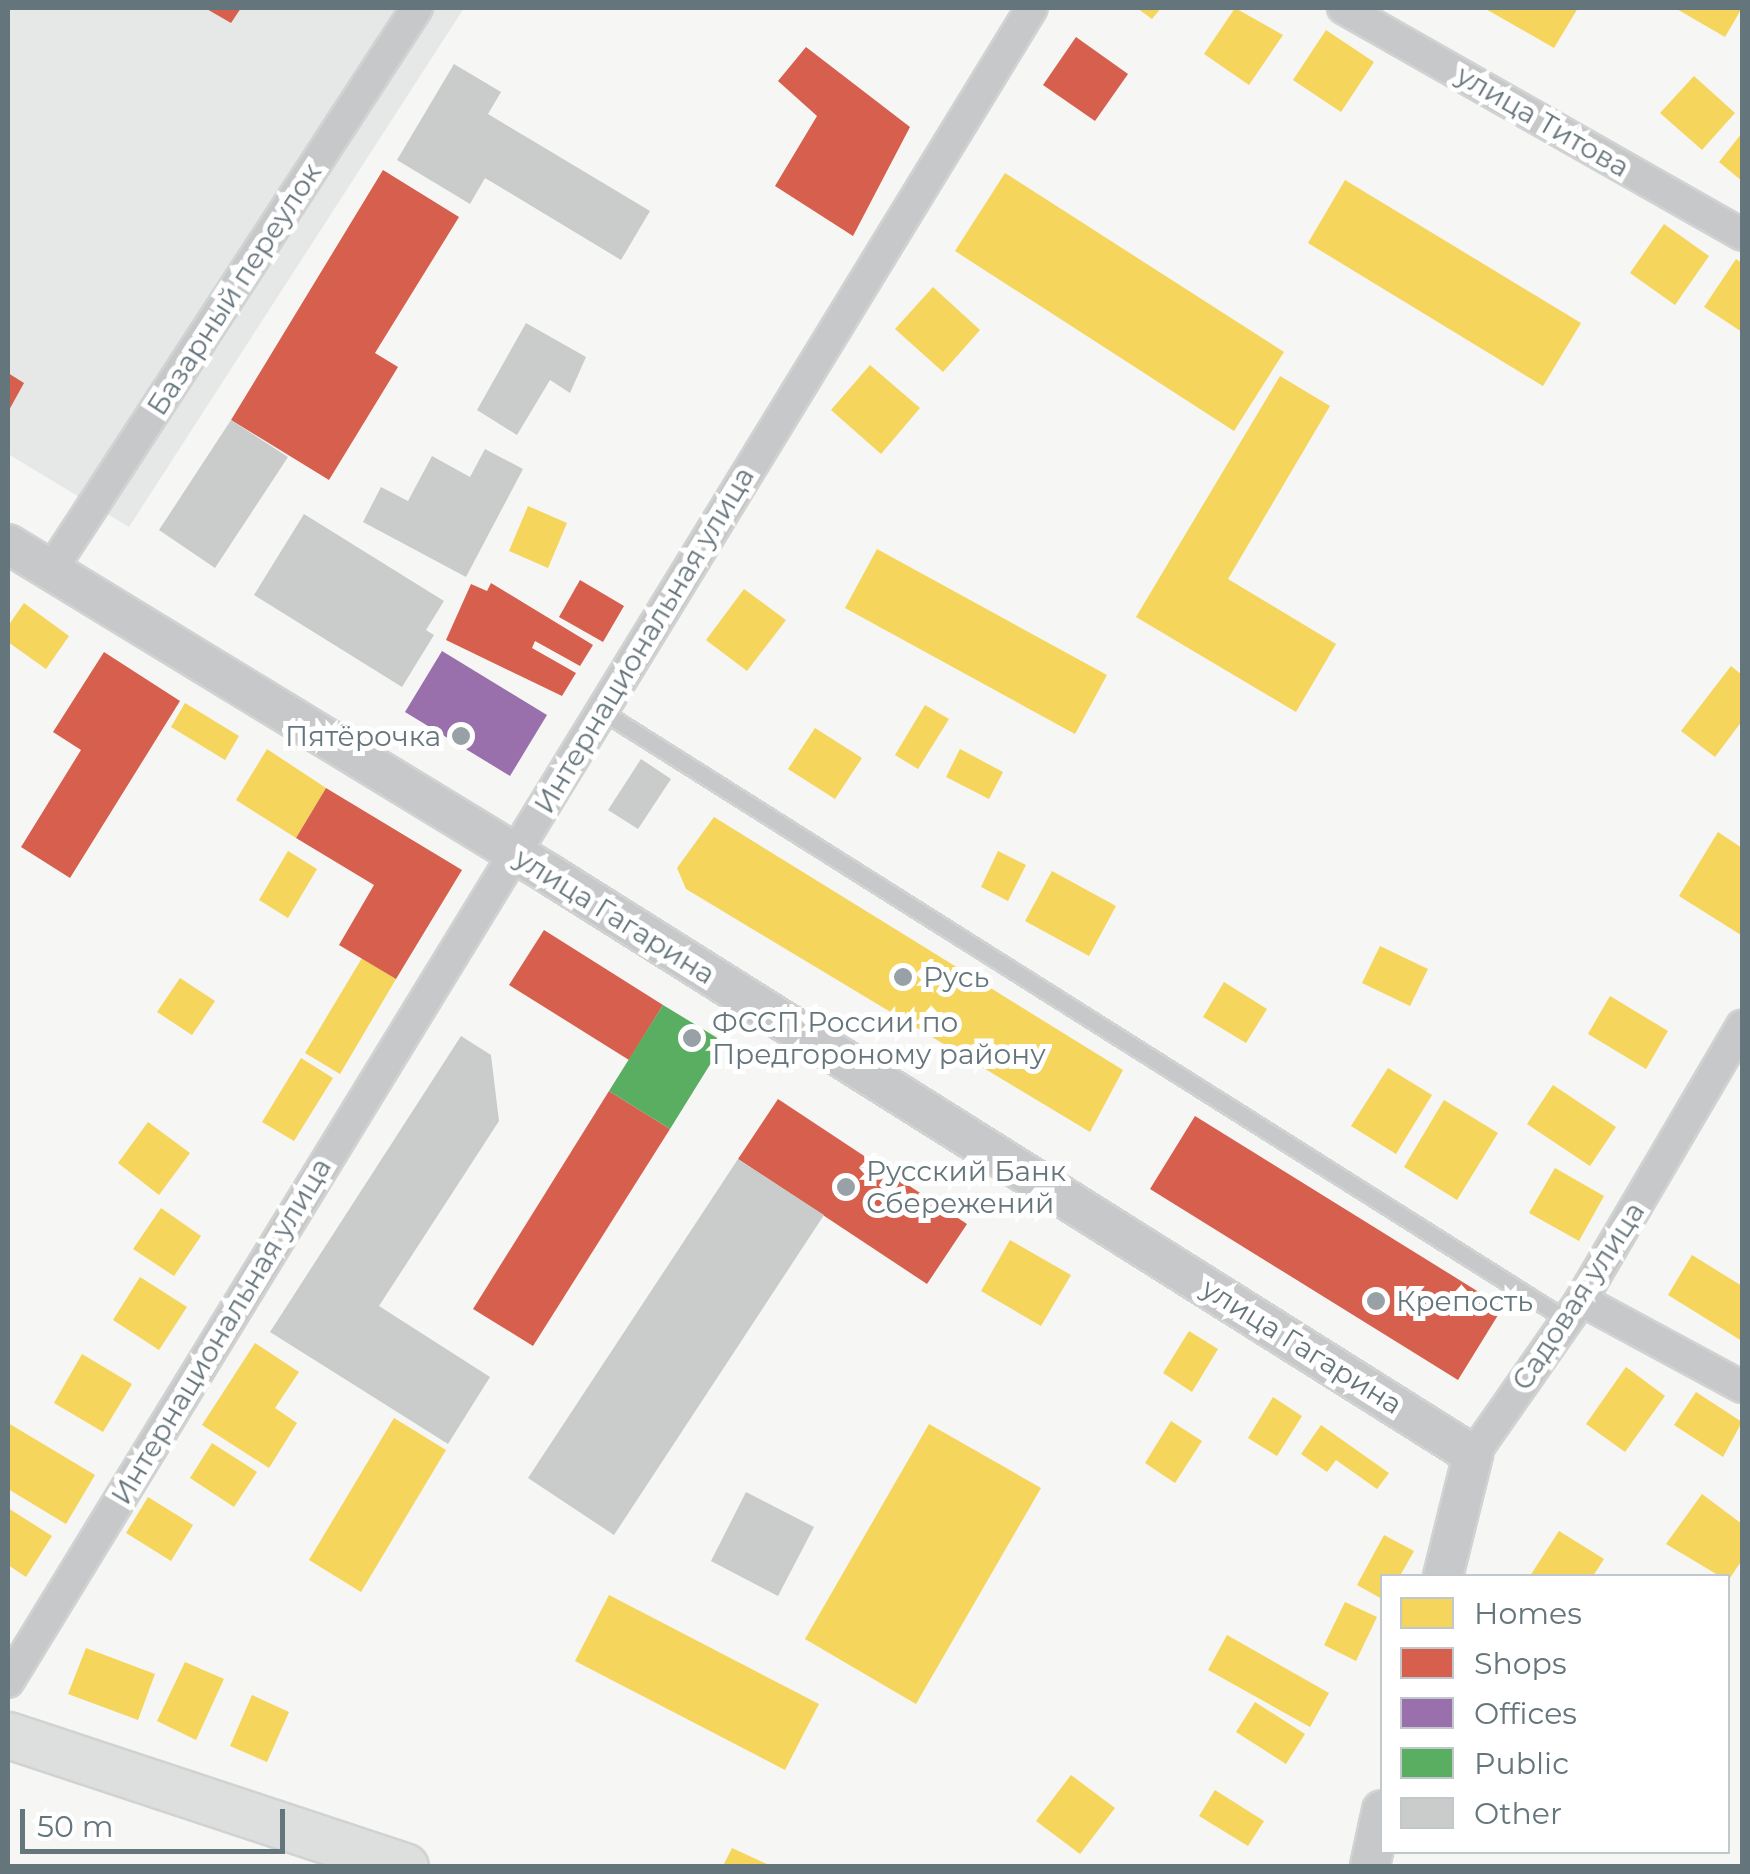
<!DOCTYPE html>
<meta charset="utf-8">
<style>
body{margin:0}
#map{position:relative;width:1750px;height:1874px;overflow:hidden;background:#f6f6f5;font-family:Montserrat,sans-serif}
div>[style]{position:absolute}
.built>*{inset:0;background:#e6e7e7}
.homes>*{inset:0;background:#f6d55c}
.shops>*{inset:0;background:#d6604d}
.offices>*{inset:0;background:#9970ab}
.public>*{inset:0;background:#5aae61}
.building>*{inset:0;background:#cacccc}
.roads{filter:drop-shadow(2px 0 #d1d2d2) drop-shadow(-2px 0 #d1d2d2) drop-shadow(0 2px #d1d2d2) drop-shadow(0 -2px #d1d2d2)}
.service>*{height:15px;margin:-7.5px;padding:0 7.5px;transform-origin:7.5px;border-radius:7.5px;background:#c7c8c9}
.minor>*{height:30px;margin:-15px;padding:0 15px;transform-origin:15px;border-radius:15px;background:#c7c8c9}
.tertiary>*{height:38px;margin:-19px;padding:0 19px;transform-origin:19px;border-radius:19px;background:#c7c8c9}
.secondary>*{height:45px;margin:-22.5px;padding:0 22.5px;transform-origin:22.5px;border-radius:22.5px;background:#dddede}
.dots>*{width:28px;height:28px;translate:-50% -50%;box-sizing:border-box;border:5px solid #fff;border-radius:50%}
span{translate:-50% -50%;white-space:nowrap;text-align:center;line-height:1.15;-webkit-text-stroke:10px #fff;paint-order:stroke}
.street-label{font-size:28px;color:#65757c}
.poi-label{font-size:28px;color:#65757c}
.right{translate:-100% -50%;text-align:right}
.left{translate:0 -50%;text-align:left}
.frame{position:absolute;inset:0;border:10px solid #65757c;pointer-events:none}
.legend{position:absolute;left:1380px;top:1574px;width:350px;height:280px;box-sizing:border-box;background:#fff;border:2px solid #c1c8cb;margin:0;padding:12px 18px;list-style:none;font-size:30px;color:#65757c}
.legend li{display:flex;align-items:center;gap:20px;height:50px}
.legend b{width:50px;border:2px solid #c1c8cb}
.scale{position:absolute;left:20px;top:1809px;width:265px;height:45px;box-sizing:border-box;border:5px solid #65757c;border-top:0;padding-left:12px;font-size:30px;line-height:35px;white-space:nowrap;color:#65757c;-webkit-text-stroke:8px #fff;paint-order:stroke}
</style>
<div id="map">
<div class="built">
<i style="clip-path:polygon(8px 8px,464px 8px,129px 527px,8px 454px)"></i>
</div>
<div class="homes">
<i style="clip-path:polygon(1137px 8px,1161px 8px,1152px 19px)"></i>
<i style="clip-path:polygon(1235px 8px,1283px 35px,1249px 85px,1204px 54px)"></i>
<i style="clip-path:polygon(1484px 8px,1578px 8px,1554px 48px)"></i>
<i style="clip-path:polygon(1675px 8px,1742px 8px,1725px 37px)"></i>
<i style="clip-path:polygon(1326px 30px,1374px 62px,1341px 112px,1293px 80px)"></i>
<i style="clip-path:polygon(1694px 76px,1735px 113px,1702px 150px,1660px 113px)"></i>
<i style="clip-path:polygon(1742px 133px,1742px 181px,1719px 162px)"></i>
<i style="clip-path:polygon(1005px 173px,1284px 352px,1234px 431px,955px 251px)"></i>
<i style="clip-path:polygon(1345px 180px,1581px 323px,1543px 386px,1308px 243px)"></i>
<i style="clip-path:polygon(1664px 224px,1709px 256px,1675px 305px,1630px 273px)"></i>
<i style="clip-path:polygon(1736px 259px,1742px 263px,1742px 332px,1704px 307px)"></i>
<i style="clip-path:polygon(933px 287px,980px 330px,943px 372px,895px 329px)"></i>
<i style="clip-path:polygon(870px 365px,920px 408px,881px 454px,831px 410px)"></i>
<i style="clip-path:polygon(1280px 376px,1330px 406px,1228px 579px,1336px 644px,1296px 712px,1136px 617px)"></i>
<i style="clip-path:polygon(528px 506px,567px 523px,548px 568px,509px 551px)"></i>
<i style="clip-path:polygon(877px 549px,1107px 675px,1075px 734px,845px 608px)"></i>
<i style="clip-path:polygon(744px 589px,786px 620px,747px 671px,706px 640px)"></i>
<i style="clip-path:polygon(24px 603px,69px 636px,46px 669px,8px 642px,8px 626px)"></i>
<i style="clip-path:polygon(1731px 666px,1742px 675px,1742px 721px,1715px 757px,1681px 731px)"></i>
<i style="clip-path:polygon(185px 703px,239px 736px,225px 760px,171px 727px)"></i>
<i style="clip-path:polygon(925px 705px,949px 719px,918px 769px,895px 755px)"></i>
<i style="clip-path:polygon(815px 728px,862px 758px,835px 799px,788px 769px)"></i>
<i style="clip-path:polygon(267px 749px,326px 788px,296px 838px,236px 800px)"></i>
<i style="clip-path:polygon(960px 749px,1003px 772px,989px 799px,946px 777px)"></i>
<i style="clip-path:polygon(714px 817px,1123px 1070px,1090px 1132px,686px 889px,677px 868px)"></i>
<i style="clip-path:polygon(1718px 832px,1742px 848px,1741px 935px,1679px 896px)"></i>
<i style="clip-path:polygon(288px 851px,317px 869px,288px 918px,259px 900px)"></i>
<i style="clip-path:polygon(998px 851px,1026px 865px,1008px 901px,981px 887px)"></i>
<i style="clip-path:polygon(1052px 871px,1116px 906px,1089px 956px,1025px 921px)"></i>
<i style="clip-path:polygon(1380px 946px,1428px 969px,1410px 1006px,1362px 983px)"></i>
<i style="clip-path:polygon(362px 958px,396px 979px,340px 1074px,305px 1053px)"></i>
<i style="clip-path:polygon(180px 978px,215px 1001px,192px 1035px,157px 1012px)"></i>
<i style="clip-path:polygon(1224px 982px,1267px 1009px,1246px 1043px,1203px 1017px)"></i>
<i style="clip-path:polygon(1610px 996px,1668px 1031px,1646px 1069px,1588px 1034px)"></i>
<i style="clip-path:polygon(301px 1058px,333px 1078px,294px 1141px,262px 1122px)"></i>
<i style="clip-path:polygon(1388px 1068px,1432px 1095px,1396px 1154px,1351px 1126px)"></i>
<i style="clip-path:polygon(1553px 1085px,1616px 1127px,1590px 1166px,1527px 1124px)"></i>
<i style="clip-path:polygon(1444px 1100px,1498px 1133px,1457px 1200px,1404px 1167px)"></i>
<i style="clip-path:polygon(148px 1122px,190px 1153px,159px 1195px,118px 1163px)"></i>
<i style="clip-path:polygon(1555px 1168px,1604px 1196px,1579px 1241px,1529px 1213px)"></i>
<i style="clip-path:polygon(161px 1208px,201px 1236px,174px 1276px,133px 1249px)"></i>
<i style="clip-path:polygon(1010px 1240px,1071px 1275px,1041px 1326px,981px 1291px)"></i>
<i style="clip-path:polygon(1692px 1255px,1742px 1286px,1742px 1341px,1668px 1295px)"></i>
<i style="clip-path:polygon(140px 1277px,187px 1307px,159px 1350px,113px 1320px)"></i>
<i style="clip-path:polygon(1189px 1331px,1218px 1349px,1192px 1392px,1163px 1373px)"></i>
<i style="clip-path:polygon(255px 1343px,299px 1372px,275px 1408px,297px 1423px,269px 1468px,202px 1425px)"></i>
<i style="clip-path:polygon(82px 1354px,132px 1384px,103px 1432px,54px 1403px)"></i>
<i style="clip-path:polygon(1626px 1367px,1665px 1396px,1625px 1452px,1586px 1424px)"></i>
<i style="clip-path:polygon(1696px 1392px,1742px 1422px,1723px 1457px,1674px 1425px)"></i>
<i style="clip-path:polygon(1273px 1397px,1302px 1416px,1277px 1456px,1248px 1438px)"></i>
<i style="clip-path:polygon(394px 1418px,446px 1450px,361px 1592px,309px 1560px)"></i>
<i style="clip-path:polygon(1171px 1421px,1202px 1441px,1175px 1483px,1145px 1463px)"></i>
<i style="clip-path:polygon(8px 1423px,95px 1475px,66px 1524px,8px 1489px)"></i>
<i style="clip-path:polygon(929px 1424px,1041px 1488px,916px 1704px,805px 1639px)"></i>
<i style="clip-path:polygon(1321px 1425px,1389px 1473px,1377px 1489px,1336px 1460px,1327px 1472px,1301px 1454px)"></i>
<i style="clip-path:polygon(212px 1443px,257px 1472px,234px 1507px,190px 1478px)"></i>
<i style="clip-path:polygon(1702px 1494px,1742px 1524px,1742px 1560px,1728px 1581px,1666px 1544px)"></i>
<i style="clip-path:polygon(148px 1497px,193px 1525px,171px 1561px,126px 1533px)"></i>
<i style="clip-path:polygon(8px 1508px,52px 1536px,26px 1577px,8px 1565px)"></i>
<i style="clip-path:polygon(1559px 1531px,1604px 1559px,1593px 1576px,1530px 1576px)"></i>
<i style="clip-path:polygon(1384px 1535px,1414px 1551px,1400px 1576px,1382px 1576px,1382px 1599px,1357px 1585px)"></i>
<i style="clip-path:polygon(609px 1595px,819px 1704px,785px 1770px,575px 1661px)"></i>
<i style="clip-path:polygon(1345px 1602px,1377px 1617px,1356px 1661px,1324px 1645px)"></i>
<i style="clip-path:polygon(1227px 1635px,1329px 1693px,1310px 1727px,1208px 1670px)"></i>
<i style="clip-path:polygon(86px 1648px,155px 1674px,138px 1720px,68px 1694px)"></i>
<i style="clip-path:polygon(185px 1662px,224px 1679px,196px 1740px,157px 1721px)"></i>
<i style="clip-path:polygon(252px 1695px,289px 1712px,267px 1762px,230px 1746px)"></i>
<i style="clip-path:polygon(1255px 1702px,1305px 1734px,1286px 1764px,1236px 1732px)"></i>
<i style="clip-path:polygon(1071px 1775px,1115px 1808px,1080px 1854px,1036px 1821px)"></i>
<i style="clip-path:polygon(1215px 1790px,1264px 1821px,1248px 1846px,1199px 1816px)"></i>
<i style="clip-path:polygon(732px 1848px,771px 1866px,723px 1866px)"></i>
</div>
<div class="shops">
<i style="clip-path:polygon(205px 8px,241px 8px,231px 23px)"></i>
<i style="clip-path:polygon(1076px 37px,1128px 74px,1095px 121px,1043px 85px)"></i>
<i style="clip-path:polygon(806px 47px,910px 127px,853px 236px,775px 186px,817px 116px,778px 81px)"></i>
<i style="clip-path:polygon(383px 170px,459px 217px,375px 353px,398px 367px,329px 480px,231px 420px)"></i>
<i style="clip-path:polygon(8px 373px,24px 383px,8px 412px)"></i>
<i style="clip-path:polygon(580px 580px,624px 606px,603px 642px,559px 617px)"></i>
<i style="clip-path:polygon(491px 583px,593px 645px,580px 666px,535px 641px,532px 648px,576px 673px,562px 696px,446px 640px,471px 584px,487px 591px)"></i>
<i style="clip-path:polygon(104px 652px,180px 701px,70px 878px,21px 847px,81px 750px,53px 732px)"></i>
<i style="clip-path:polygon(326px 788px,462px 870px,396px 979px,339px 945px,374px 885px,296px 838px)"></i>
<i style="clip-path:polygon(544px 930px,663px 1005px,629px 1060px,509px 985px)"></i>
<i style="clip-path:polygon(609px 1091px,670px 1129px,533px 1346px,473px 1309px)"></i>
<i style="clip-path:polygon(778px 1099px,967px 1224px,927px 1284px,738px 1159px)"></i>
<i style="clip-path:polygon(1195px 1116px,1503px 1307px,1458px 1380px,1150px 1189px)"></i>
</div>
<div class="offices">
<i style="clip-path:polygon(442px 651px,547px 715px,510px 776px,405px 712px)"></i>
</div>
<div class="public">
<i style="clip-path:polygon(663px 1005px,724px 1042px,670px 1129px,609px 1091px)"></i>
</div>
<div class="building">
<i style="clip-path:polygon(454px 64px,501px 92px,488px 114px,650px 211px,621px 260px,485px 178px,470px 204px,397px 160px)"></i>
<i style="clip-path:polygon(526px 323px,586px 357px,570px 393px,550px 380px,517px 435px,477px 410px)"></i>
<i style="clip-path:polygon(231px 420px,288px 457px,215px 568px,159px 530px)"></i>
<i style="clip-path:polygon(485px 449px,523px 469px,466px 577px,363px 522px,381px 487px,408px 501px,432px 456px,470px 477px)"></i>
<i style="clip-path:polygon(304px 514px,444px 601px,426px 630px,434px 635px,402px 687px,254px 595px)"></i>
<i style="clip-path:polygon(641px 759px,671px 779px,638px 829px,608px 810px)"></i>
<i style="clip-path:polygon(461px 1036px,491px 1055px,499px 1121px,379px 1306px,490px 1377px,448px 1444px,270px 1332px)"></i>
<i style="clip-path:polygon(738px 1159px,824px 1215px,614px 1535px,528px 1478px)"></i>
<i style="clip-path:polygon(746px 1492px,814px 1527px,778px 1596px,711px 1561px)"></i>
</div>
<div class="roads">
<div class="service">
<i style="left:600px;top:710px;width:1143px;rotate:32.24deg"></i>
</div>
<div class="minor">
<i style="left:1343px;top:8px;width:459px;rotate:29.6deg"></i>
<i style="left:51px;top:570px;width:671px;rotate:-56.93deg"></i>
<i style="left:1581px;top:1300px;width:183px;rotate:28.4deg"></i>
<i style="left:1473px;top:1455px;width:189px;rotate:-55.1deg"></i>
<i style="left:1581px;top:1300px;width:318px;rotate:-59.6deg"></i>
<i style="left:8px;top:1682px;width:1962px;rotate:-58.55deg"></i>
</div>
<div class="tertiary">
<i style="left:8px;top:544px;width:634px;rotate:31.38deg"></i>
<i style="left:549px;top:874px;width:1091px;rotate:32.16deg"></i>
<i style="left:1473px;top:1455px;width:125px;rotate:103.9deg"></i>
<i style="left:1370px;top:1866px;width:57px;rotate:-77.9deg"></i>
</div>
<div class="secondary">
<i style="left:8px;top:1735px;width:418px;rotate:18.3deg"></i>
</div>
</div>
<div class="dots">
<i style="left:461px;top:736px;background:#98a2a6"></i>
<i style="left:903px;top:977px;background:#98a2a6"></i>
<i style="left:692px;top:1038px;background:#98a2a6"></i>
<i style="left:846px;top:1187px;background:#98a2a6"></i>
<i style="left:1376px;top:1301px;background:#98a2a6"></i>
</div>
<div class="street-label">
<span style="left:1543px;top:121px;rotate:30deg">улица Титова</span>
<span style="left:234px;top:289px;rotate:-57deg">Базарный переулок</span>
<span style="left:644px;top:640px;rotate:-59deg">Интернациональная улица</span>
<span style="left:615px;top:916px;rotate:32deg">улица Гагарина</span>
<span style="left:1578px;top:1296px;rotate:-57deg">Садовая улица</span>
<span style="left:221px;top:1331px;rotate:-59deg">Интернациональная улица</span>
<span style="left:1302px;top:1346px;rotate:32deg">улица Гагарина</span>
</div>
<div class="poi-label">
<span class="right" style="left:441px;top:736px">Пятёрочка</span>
<span class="left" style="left:923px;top:977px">Русь</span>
<span class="left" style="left:712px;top:1038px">ФССП России по<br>Предгороному району</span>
<span class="left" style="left:866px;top:1187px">Русский Банк<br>Сбережений</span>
<span class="left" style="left:1396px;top:1301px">Крепость</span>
</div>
<div class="frame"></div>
<ul class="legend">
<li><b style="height:28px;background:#f6d55c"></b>Homes</li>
<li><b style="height:28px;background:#d6604d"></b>Shops</li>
<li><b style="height:28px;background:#9970ab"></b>Offices</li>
<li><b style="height:28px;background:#5aae61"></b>Public</li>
<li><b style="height:28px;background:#cacccc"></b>Other</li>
</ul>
<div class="scale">50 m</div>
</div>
